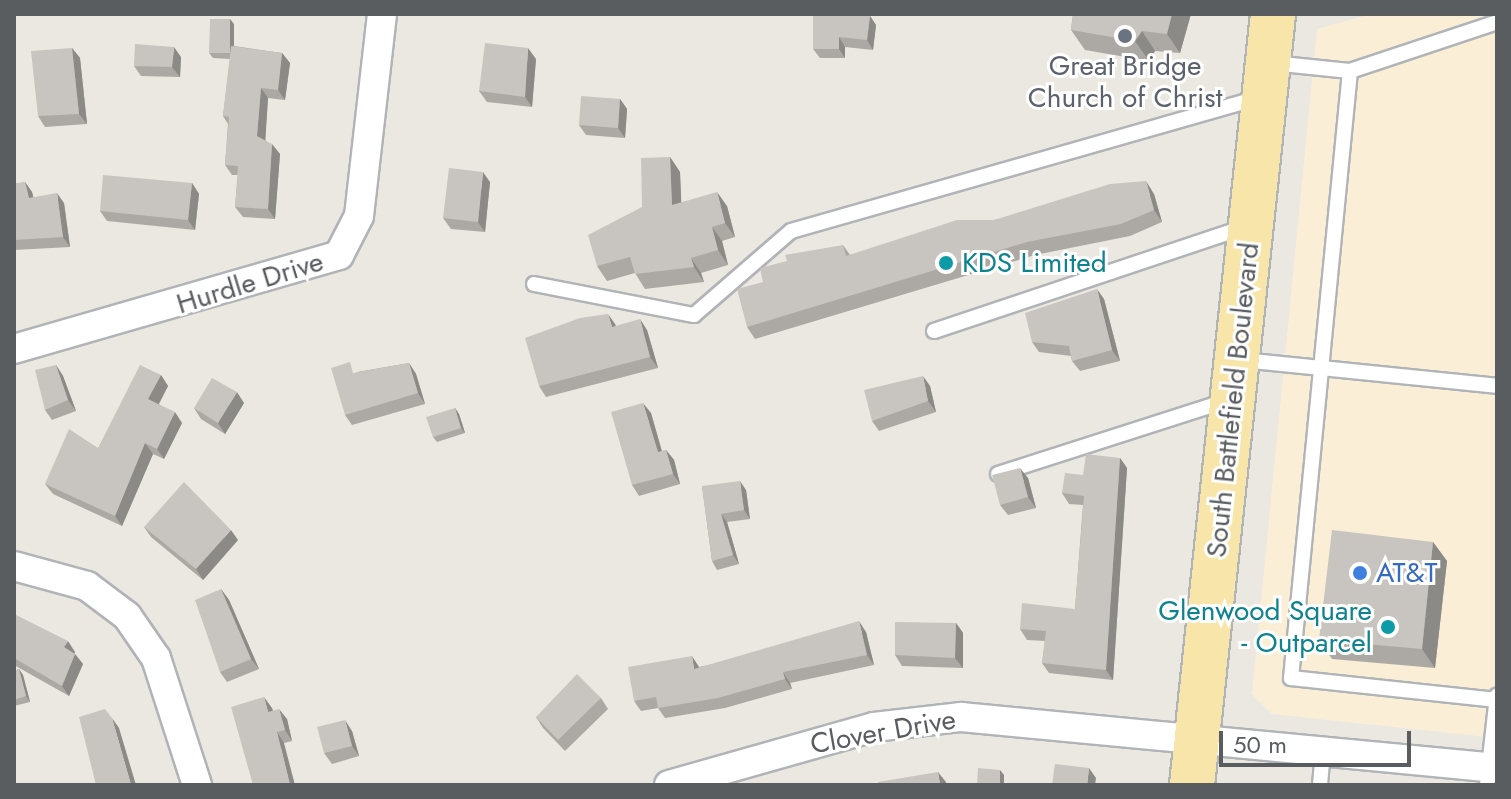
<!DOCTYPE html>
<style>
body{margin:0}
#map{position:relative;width:1511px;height:799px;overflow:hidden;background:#ebe8e1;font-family:Jost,sans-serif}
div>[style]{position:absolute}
.commercial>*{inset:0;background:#faefd6}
.roads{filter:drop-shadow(2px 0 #b1b4b7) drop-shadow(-2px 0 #b1b4b7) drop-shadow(0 2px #b1b4b7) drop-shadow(0 -2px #b1b4b7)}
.lane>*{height:14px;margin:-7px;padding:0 7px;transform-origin:7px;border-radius:7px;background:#fff}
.street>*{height:28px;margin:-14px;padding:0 14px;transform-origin:14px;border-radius:14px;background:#fff}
.primary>*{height:44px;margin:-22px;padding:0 22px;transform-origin:22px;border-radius:22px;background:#f7e5a9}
.wall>*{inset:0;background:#aca9a5}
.shaded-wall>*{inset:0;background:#8c8a86}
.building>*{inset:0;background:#c8c5c0}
.dots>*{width:22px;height:22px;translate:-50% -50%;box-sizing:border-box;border:4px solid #fff;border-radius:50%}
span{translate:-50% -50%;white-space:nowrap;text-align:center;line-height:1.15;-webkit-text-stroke:6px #fff;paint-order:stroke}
.worship-label{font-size:28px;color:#5b616d}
.culture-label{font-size:28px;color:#0d838f}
.left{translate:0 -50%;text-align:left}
.right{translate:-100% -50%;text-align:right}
.street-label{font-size:28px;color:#595d60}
.shop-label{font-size:28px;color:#366cbe}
.frame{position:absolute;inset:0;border:16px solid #595d60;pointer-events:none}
.scale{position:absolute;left:1219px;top:731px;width:192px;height:36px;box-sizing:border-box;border:4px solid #595d60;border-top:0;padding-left:10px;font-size:24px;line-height:28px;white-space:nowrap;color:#595d60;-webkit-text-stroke:6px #fff;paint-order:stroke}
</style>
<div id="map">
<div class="commercial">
<i style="clip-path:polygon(1371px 14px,1497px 14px,1497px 738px,1272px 714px,1252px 694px,1317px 29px)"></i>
</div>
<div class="roads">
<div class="lane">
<i style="left:1272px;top:63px;width:78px;rotate:5.9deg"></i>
<i style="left:1350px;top:71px;width:155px;rotate:-18.4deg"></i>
<i style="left:1350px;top:71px;width:610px;rotate:95.55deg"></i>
<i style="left:1291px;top:678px;width:207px;rotate:6.1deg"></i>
<i style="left:534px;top:284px;width:163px;rotate:11deg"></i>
<i style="left:694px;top:315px;width:128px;rotate:-40.9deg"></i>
<i style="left:791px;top:231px;width:488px;rotate:-15.9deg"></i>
<i style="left:934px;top:331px;width:327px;rotate:-18.5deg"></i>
<i style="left:1242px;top:360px;width:256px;rotate:5.8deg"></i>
<i style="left:998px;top:474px;width:239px;rotate:-17.8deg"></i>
<i style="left:1320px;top:785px;width:37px;rotate:-85deg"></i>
<i style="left:1487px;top:785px;width:90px;rotate:-83.6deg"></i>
</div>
<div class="street">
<i style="left:14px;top:349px;width:338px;rotate:-16.1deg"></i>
<i style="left:339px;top:255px;width:44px;rotate:-62.9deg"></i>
<i style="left:359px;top:216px;width:203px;rotate:-83.5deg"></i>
<i style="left:14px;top:566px;width:76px;rotate:15.3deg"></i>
<i style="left:87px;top:586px;width:50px;rotate:36.9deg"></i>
<i style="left:127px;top:616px;width:51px;rotate:55.4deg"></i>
<i style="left:156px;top:658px;width:133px;rotate:72.1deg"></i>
<i style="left:669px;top:785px;width:213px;rotate:-15.8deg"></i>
<i style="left:874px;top:727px;width:88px;rotate:-6.6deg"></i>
<i style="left:961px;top:717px;width:538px;rotate:5.44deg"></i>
</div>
<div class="primary">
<i style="left:1192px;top:785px;width:775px;rotate:-84deg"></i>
</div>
</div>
<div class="wall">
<i style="clip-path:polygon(1073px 14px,1191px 14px,1180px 53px,1155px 51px,1149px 61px,1085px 50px,1071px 30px)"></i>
<i style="clip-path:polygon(870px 16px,876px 25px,873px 50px,845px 47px,845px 58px,820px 58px,813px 49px)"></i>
<i style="clip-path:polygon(234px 24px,234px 46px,282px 53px,290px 63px,285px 100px,268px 98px,265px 140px,280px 154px,275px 219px,243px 217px,235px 207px,238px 175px,232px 175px,225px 165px,228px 124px,223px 116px,230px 59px,213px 58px,209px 53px)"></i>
<i style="clip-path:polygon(72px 48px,80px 58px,87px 124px,45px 127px,38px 116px)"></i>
<i style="clip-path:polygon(181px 57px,180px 77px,141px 76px,134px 66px)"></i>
<i style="clip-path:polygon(536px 59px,532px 107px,487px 102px,479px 91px)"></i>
<i style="clip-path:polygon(620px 99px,627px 109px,625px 138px,586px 135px,579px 125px)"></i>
<i style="clip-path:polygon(670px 157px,680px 172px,681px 202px,727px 206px,735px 237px,722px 241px,728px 265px,701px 273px,704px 282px,645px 289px,635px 273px,607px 281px,597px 266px,642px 207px)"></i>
<i style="clip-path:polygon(25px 182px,32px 192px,33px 197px,64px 203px,70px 247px,14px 250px,14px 184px)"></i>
<i style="clip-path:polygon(490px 182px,485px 232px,451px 229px,443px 218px)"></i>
<i style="clip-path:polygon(192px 183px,199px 194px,195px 230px,107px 221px,100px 211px)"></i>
<i style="clip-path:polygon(1154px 194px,1162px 222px,1130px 236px,1035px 255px,755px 339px,747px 327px,763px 282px,843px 245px,850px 255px,994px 220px)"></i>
<i style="clip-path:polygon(1104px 299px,1120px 361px,1080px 371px,1072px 361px,1071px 356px,1039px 352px,1032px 342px)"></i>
<i style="clip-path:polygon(615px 324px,616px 326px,647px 330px,658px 368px,546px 397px,539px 386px)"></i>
<i style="clip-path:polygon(409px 363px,416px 374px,425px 404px,352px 425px,345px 415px,357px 372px)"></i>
<i style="clip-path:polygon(56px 365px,63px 376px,76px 411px,52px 420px,45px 410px)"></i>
<i style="clip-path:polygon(161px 375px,168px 386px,159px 404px,182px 423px,164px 459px,153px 454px,122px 526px,53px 494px,45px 484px,98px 448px)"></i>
<i style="clip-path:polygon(930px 386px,936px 412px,879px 431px,872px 421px)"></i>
<i style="clip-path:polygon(244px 403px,225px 434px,201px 419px,194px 408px)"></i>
<i style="clip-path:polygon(455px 408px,459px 414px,465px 433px,437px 442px,433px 437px)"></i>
<i style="clip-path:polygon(651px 413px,662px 451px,666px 450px,674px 460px,680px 484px,639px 496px,632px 485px)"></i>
<i style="clip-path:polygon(1120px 458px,1127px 468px,1113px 680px,1049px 673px,1042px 663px,1045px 641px,1027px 640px,1020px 629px,1075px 609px,1083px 505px,1069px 504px,1062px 493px,1083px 475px)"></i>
<i style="clip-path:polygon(1028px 478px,1036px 508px,1008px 515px,1000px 505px)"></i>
<i style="clip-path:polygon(702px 486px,746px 490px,750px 519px,727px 522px,739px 564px,717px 570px,712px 561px)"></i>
<i style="clip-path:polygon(144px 527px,238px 540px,203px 580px,151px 537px)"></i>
<i style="clip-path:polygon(1433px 542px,1447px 561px,1435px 668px,1332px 659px,1319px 640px)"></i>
<i style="clip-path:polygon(221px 589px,229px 600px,259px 669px,227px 682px,220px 672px)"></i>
<i style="clip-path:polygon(14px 614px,75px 652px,74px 653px,83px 664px,69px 696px,14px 665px)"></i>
<i style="clip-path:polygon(956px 623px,963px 633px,963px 668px,902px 666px,895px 655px)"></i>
<i style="clip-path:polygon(866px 632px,874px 665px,790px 683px,792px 689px,725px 708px,665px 718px,658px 708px,641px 711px,634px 701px,699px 667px)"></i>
<i style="clip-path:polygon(19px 669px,23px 675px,30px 702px,14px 706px,14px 671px)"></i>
<i style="clip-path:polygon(601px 698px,608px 709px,565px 751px,543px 728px,536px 717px)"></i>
<i style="clip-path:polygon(272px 708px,273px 711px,287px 719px,292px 741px,284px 743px,253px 785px)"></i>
<i style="clip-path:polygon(352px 731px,359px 756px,332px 764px,324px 753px)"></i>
</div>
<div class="shaded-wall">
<i style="clip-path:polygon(1172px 14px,1191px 14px,1180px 53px,1167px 34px)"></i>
<i style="clip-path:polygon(870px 16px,876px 25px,873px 50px,867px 40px)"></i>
<i style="clip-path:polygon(230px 19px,234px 24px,234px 59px,230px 53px)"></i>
<i style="clip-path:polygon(1142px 31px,1155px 51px,1149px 61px,1135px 41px)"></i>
<i style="clip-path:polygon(839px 37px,845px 47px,845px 58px,839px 49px)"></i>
<i style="clip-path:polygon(174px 47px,181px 57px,180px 77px,172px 67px)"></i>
<i style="clip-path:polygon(72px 48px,80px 58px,87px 124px,79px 114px)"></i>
<i style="clip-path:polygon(528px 48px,536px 59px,532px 107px,525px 97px)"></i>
<i style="clip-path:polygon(282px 53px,290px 63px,285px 100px,278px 90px)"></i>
<i style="clip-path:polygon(261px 88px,268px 98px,265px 146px,257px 136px)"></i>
<i style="clip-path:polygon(620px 99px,627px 109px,625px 138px,618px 128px)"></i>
<i style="clip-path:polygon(272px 144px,280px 154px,275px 219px,268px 209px)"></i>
<i style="clip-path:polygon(670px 157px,680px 172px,682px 219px,672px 205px)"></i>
<i style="clip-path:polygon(483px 172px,490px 182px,485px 232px,478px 222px)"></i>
<i style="clip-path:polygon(1146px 181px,1154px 194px,1162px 222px,1154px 210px)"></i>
<i style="clip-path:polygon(25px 182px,32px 192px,36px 208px,29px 198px)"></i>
<i style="clip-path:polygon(192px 183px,199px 194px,195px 230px,188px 220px)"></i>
<i style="clip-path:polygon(717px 192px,727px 206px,735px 237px,725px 223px)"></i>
<i style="clip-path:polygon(57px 193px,64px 203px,70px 247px,63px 237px)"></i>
<i style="clip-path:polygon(712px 227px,722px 241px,728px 265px,718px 250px)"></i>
<i style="clip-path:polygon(691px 258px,701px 273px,704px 282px,694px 267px)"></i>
<i style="clip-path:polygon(1097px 289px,1104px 299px,1120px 361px,1112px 350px)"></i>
<i style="clip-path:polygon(608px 314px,615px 324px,619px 338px,612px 327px)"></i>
<i style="clip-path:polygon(640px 319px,647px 330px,658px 368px,650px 357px)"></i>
<i style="clip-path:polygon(409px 363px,416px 374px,425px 404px,418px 393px)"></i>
<i style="clip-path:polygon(56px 365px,63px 376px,76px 411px,68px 400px)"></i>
<i style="clip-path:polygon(161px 375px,168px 386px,156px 409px,148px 399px)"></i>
<i style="clip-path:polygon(923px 376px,930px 386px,936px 412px,928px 401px)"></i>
<i style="clip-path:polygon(237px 392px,244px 403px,225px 434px,218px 423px)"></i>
<i style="clip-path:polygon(643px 403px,651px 413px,665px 463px,658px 452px)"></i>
<i style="clip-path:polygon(455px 408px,459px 414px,465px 433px,461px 428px)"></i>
<i style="clip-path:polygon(175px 412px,182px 423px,164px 459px,157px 449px)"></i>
<i style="clip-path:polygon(145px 443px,153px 454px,122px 526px,115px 516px)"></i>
<i style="clip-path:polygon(666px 450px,674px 460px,680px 484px,673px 474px)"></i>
<i style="clip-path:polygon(1120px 458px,1127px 468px,1113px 680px,1106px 670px)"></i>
<i style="clip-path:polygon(1020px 468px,1028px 478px,1036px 508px,1028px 497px)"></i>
<i style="clip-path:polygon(740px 481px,746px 490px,750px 519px,744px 510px)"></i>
<i style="clip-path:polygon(721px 514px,727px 522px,739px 564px,733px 555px)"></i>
<i style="clip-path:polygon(231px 530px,238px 540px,203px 580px,196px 569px)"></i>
<i style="clip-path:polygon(1433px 542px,1447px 561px,1435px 668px,1422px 649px)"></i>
<i style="clip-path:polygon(221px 589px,229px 600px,259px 669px,251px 659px)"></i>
<i style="clip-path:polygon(859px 621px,866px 632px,874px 665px,867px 655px)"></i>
<i style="clip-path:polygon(956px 623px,963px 633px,963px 668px,955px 658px)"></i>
<i style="clip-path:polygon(68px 641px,75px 652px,72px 658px,64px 647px)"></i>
<i style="clip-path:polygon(75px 654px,83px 664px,69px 696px,62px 686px)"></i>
<i style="clip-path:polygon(692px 656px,699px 667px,701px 679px,694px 669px)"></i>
<i style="clip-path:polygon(19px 669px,23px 675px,30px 702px,26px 696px)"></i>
<i style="clip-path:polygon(783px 672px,790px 683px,792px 689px,785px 679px)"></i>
<i style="clip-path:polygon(264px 697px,272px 708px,276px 722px,268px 712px)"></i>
<i style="clip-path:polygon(279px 709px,287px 719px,292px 741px,285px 730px)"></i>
<i style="clip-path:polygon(112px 718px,119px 728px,136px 785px,131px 785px)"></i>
<i style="clip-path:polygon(345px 720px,352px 731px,359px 756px,352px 746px)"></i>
<i style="clip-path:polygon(277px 732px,284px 743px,295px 785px,290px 785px)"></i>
<i style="clip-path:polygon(1089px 768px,1096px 778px,1095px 785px,1087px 785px)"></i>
<i style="clip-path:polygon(1000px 770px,1004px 775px,1004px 785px,1000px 785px)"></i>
<i style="clip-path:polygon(938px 772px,946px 782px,946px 785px,940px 785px)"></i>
</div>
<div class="building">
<i style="clip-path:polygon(813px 14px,849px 14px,870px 16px,867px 40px,839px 37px,839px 49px,813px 49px)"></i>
<i style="clip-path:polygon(1073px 14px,1172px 14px,1167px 34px,1142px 31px,1135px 41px,1071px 30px)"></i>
<i style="clip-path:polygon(210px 19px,230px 19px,230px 53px,209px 53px)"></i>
<i style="clip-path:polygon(485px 43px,528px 48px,525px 97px,479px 91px)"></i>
<i style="clip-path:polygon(135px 44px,174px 47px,172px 67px,134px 66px)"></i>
<i style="clip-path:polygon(231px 46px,282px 53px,278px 90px,261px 88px,257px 136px,272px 144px,268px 209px,235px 207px,238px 166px,225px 165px,229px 117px,223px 116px)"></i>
<i style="clip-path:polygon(72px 48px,79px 114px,38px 116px,31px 51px)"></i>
<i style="clip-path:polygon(581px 96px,620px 99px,618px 128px,579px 125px)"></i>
<i style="clip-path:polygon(670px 157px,672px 205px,717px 192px,725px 223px,712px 227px,718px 250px,691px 258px,694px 267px,635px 274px,630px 257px,597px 266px,588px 235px,642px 207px,641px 158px)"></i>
<i style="clip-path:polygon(449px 168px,483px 172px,478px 222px,443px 218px)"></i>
<i style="clip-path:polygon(103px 175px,192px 183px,188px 220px,100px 211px)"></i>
<i style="clip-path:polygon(1146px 181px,1154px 210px,1121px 224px,1027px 242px,747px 327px,737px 289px,763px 282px,760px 268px,787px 261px,785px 255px,843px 245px,846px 256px,957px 220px,994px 220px,1110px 184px)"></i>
<i style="clip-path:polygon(25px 182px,29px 198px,57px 193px,63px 237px,14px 240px,14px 184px)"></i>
<i style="clip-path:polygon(1097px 289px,1112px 350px,1072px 361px,1069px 346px,1032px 342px,1025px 313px)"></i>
<i style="clip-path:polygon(608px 314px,612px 327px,640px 319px,650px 357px,539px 386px,525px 338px,580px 318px)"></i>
<i style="clip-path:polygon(350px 362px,353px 373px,409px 363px,418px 393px,345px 415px,331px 368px)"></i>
<i style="clip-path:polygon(56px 365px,68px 400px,45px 410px,35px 370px)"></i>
<i style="clip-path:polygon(140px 365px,161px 375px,148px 399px,175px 412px,157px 449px,145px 443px,115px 516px,45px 484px,69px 429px,98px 448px)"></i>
<i style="clip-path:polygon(923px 376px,928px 401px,872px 421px,864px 390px)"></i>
<i style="clip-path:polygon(212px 378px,237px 392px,218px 423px,194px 408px)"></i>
<i style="clip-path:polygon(643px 403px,658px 452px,666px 450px,673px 474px,632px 485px,611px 412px)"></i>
<i style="clip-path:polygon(455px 408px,461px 428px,433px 437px,426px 417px)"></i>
<i style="clip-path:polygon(1086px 454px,1120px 458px,1106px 670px,1042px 663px,1046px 631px,1020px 629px,1022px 603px,1075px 609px,1084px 496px,1062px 493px,1065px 473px,1083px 475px)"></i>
<i style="clip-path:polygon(1020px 468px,1028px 497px,1000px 505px,992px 475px)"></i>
<i style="clip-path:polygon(740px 481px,744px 510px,721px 514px,733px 555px,712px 561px,702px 486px)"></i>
<i style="clip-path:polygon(184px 482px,231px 530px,196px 569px,144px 527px)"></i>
<i style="clip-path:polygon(1332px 530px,1433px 542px,1422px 649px,1319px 640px)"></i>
<i style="clip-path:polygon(221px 589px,251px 659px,220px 672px,195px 600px)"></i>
<i style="clip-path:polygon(14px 614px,68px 641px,64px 647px,75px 654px,62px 686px,14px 658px)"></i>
<i style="clip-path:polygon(859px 621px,867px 655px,783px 672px,785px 679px,718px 698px,658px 708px,656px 697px,634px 701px,628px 667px,692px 656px,694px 669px)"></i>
<i style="clip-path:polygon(895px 622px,956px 623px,955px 658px,895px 655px)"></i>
<i style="clip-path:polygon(19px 669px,26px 696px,14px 700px,14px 671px)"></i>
<i style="clip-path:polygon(577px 674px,601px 698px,558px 740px,536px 717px)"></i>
<i style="clip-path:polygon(264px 697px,268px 712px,279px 709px,285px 730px,277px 732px,290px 785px,253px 785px,231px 707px)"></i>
<i style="clip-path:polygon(105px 709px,112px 718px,131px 785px,96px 785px,79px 717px)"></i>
<i style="clip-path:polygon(345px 720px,352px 746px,324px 753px,317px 727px)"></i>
<i style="clip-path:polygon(1055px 764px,1089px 768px,1087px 785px,1052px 785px)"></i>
<i style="clip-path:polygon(978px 768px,1000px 770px,1000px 785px,977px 785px)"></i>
<i style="clip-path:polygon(938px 772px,940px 785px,878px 785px,878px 782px)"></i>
</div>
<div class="dots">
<i style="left:1125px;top:36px;background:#6b7280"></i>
<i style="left:946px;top:263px;background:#0f9aa8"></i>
<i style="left:1360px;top:573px;background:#3f7fe0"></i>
<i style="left:1388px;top:627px;background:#0f9aa8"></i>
</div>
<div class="worship-label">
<span style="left:1125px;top:82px">Great Bridge<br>Church of Christ</span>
</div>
<div class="culture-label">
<span class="left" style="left:962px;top:263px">KDS Limited</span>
<span class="right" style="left:1372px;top:627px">Glenwood Square<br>- Outparcel</span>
</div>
<div class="street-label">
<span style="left:250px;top:283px;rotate:-17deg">Hurdle Drive</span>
<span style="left:1233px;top:400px;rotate:-84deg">South Battlefield Boulevard</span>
<span style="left:883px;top:732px;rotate:-10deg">Clover Drive</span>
</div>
<div class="shop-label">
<span class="left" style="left:1376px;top:573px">AT&amp;T</span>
</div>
<div class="frame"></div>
<div class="scale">50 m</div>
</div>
